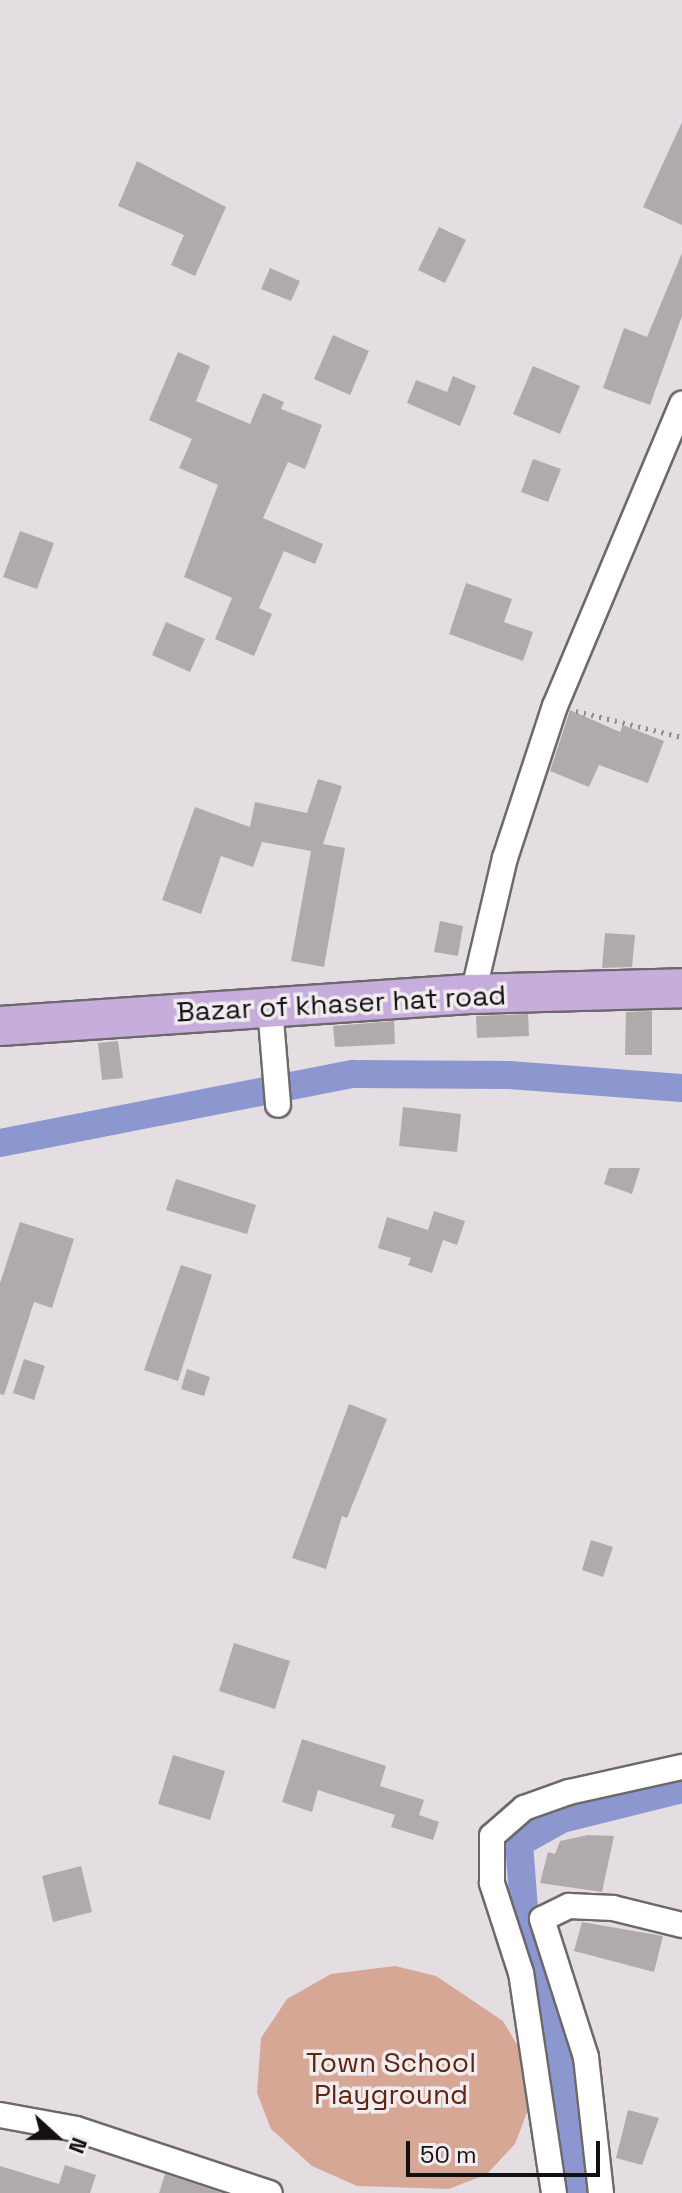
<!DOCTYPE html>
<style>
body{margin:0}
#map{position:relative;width:682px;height:2193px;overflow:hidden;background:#e4dee2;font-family:"Space Grotesk",sans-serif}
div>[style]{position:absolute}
.green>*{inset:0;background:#d7a795}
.canal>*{height:28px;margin:-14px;padding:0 14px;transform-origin:14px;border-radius:14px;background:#8c96cf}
.building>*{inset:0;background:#b1aaab}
.path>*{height:5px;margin-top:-2.5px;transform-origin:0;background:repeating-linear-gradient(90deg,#928e90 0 2px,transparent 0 8px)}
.roads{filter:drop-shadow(2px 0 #6d696b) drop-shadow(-2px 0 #6d696b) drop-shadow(0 2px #6d696b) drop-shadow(0 -2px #6d696b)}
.minor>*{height:24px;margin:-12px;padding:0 12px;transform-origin:12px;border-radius:12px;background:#fff}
.primary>*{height:38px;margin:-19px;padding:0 19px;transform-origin:19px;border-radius:19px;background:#c6addc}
span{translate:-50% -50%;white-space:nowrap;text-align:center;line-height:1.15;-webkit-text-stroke:7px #f1ecef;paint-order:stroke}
.street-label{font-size:28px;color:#121011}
.park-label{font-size:28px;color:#60250c}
.north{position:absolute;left:16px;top:2097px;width:80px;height:80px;-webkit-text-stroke:6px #f1ecef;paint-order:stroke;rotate:111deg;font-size:22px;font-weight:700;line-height:32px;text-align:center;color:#121011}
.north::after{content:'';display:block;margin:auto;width:28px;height:36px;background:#121011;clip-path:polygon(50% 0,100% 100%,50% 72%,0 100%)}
.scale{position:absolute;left:406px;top:2141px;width:194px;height:36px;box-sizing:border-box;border:4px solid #121011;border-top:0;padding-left:10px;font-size:24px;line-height:28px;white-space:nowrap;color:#121011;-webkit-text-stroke:6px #f1ecef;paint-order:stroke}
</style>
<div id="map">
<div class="green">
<i style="clip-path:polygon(395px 1966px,436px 1976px,503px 2021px,528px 2063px,532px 2099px,515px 2144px,487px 2174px,449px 2189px,357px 2186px,312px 2166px,271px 2129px,257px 2093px,261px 2038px,287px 1999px,331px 1974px)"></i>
</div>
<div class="canal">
<i style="left:0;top:1143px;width:360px;rotate:-11.1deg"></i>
<i style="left:353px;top:1074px;width:156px;rotate:0.4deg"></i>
<i style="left:509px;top:1075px;width:173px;rotate:4.3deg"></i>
<i style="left:574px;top:2193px;width:178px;rotate:-96.4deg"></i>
<i style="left:554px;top:2016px;width:111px;rotate:-105.7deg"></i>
<i style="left:524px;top:1909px;width:66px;rotate:-94.3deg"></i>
<i style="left:519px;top:1843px;width:49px;rotate:-29.2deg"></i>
<i style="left:562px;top:1819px;width:124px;rotate:-14deg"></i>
</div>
<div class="building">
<i style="clip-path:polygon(682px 122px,682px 225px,643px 207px)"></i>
<i style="clip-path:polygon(137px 161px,226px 207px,195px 276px,171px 265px,184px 235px,118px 206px)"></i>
<i style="clip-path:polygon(439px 227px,466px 240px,445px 283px,418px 270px)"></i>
<i style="clip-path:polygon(682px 253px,682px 316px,650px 405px,603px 388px,624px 328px,647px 337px)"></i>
<i style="clip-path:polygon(270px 268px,300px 281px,291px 301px,261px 289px)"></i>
<i style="clip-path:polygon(333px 335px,369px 351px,350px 395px,314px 379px)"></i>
<i style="clip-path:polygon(178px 352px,210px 366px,196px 401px,250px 424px,263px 393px,284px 402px,281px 409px,322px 425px,305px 469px,288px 462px,263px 518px,323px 544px,315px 564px,284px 551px,259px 608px,272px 614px,254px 656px,215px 639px,232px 598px,184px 577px,218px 485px,179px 468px,192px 439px,149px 420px)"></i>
<i style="clip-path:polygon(533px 366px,580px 386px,560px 434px,513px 414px)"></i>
<i style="clip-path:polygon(453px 376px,476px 386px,460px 426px,407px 403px,416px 380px,447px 392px)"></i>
<i style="clip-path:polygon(533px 459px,561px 469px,548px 502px,521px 492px)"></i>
<i style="clip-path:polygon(20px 531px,54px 543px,37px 589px,3px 577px)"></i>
<i style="clip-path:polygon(466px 583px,512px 599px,504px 622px,533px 632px,523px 661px,449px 634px)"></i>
<i style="clip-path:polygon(166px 622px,205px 639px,190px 672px,152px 655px)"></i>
<i style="clip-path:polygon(570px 710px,620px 732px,623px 725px,664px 741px,648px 783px,599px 765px,589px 787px,550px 771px)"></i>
<i style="clip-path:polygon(318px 779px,342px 786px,323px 844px,345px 848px,324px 967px,291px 961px,311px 851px,262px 842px,253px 867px,221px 856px,201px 914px,162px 900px,195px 807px,250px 827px,255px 802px,307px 813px)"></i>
<i style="clip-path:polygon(440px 921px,463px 926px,458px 956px,434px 952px)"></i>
<i style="clip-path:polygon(605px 933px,635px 935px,632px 967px,602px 968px)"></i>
<i style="clip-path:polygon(652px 1011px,652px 1055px,625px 1055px,626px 1012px)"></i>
<i style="clip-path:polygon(528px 1014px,529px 1036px,477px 1038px,476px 1016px)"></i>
<i style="clip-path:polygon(394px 1021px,395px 1044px,335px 1047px,333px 1026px)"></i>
<i style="clip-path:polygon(118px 1041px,123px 1078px,102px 1080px,98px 1043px)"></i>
<i style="clip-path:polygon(403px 1107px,461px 1114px,457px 1152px,399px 1146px)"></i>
<i style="clip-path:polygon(609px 1168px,640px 1168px,632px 1194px,604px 1184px)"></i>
<i style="clip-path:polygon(176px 1179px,256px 1205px,247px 1234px,166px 1210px)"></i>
<i style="clip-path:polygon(434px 1211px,465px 1221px,457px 1245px,443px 1240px,432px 1273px,408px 1265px,411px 1258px,378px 1248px,387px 1217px,428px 1230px)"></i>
<i style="clip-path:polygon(20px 1222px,74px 1239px,52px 1308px,34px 1302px,4px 1395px,0 1394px,0 1283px)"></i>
<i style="clip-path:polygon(181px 1265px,212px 1275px,178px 1381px,144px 1370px)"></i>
<i style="clip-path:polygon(24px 1359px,45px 1366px,34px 1400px,13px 1393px)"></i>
<i style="clip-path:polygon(187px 1369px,210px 1377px,204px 1396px,181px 1389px)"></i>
<i style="clip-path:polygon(349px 1404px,387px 1419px,347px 1518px,342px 1516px,326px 1569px,292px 1558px)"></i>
<i style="clip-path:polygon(591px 1540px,613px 1547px,603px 1577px,582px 1570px)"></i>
<i style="clip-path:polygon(234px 1643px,290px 1661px,275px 1709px,219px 1691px)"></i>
<i style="clip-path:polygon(302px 1739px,386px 1766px,380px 1786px,424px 1800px,419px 1815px,439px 1822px,433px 1840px,391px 1827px,395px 1815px,318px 1790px,312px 1812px,282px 1802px)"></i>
<i style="clip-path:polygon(173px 1755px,225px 1771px,210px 1820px,158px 1804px)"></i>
<i style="clip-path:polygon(588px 1835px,614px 1836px,602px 1892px,540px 1883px,548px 1852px,555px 1854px,560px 1841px)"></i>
<i style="clip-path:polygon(81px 1866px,92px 1912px,53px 1922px,42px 1876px)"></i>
<i style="clip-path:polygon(582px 1922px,663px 1936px,654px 1972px,574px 1951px)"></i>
<i style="clip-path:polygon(628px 2110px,659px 2118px,642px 2165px,616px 2158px)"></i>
<i style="clip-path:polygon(65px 2165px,96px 2175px,90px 2193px,0 2193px,0 2166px,59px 2184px)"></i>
<i style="clip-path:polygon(165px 2174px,222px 2193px,159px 2193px)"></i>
</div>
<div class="path">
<i style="left:576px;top:711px;width:109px;rotate:13.8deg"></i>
</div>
<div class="roads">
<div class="minor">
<i style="left:473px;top:994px;width:140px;rotate:-76.8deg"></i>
<i style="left:505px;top:858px;width:160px;rotate:-71.8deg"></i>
<i style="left:555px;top:706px;width:328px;rotate:-67.2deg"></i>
<i style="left:270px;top:1007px;width:98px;rotate:85.3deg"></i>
<i style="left:0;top:2115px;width:77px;rotate:10.4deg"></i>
<i style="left:76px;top:2129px;width:204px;rotate:18.3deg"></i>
<i style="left:554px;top:2193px;width:222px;rotate:-98.5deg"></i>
<i style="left:521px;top:1973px;width:95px;rotate:-107.9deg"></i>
<i style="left:492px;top:1883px;width:47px;rotate:-90deg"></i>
<i style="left:492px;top:1836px;width:43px;rotate:-41.2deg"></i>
<i style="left:524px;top:1808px;width:48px;rotate:-19.6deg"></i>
<i style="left:569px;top:1792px;width:116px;rotate:-12.5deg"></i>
<i style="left:601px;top:2193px;width:137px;rotate:-96.3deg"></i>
<i style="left:586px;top:2057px;width:145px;rotate:-107.7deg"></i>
<i style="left:542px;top:1919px;width:30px;rotate:-26deg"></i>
<i style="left:569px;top:1906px;width:44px;rotate:2.6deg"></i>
<i style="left:613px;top:1908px;width:71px;rotate:13.8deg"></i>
</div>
<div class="primary">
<i style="left:0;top:1026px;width:474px;rotate:-3.9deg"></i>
<i style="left:473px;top:994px;width:209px;rotate:-1.6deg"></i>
</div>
</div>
<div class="street-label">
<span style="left:341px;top:1003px;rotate:-3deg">Bazar of khaser hat road</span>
</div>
<div class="park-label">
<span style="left:391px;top:2078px">Town School<br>Playground</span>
</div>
<div class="north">N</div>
<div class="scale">50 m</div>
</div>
